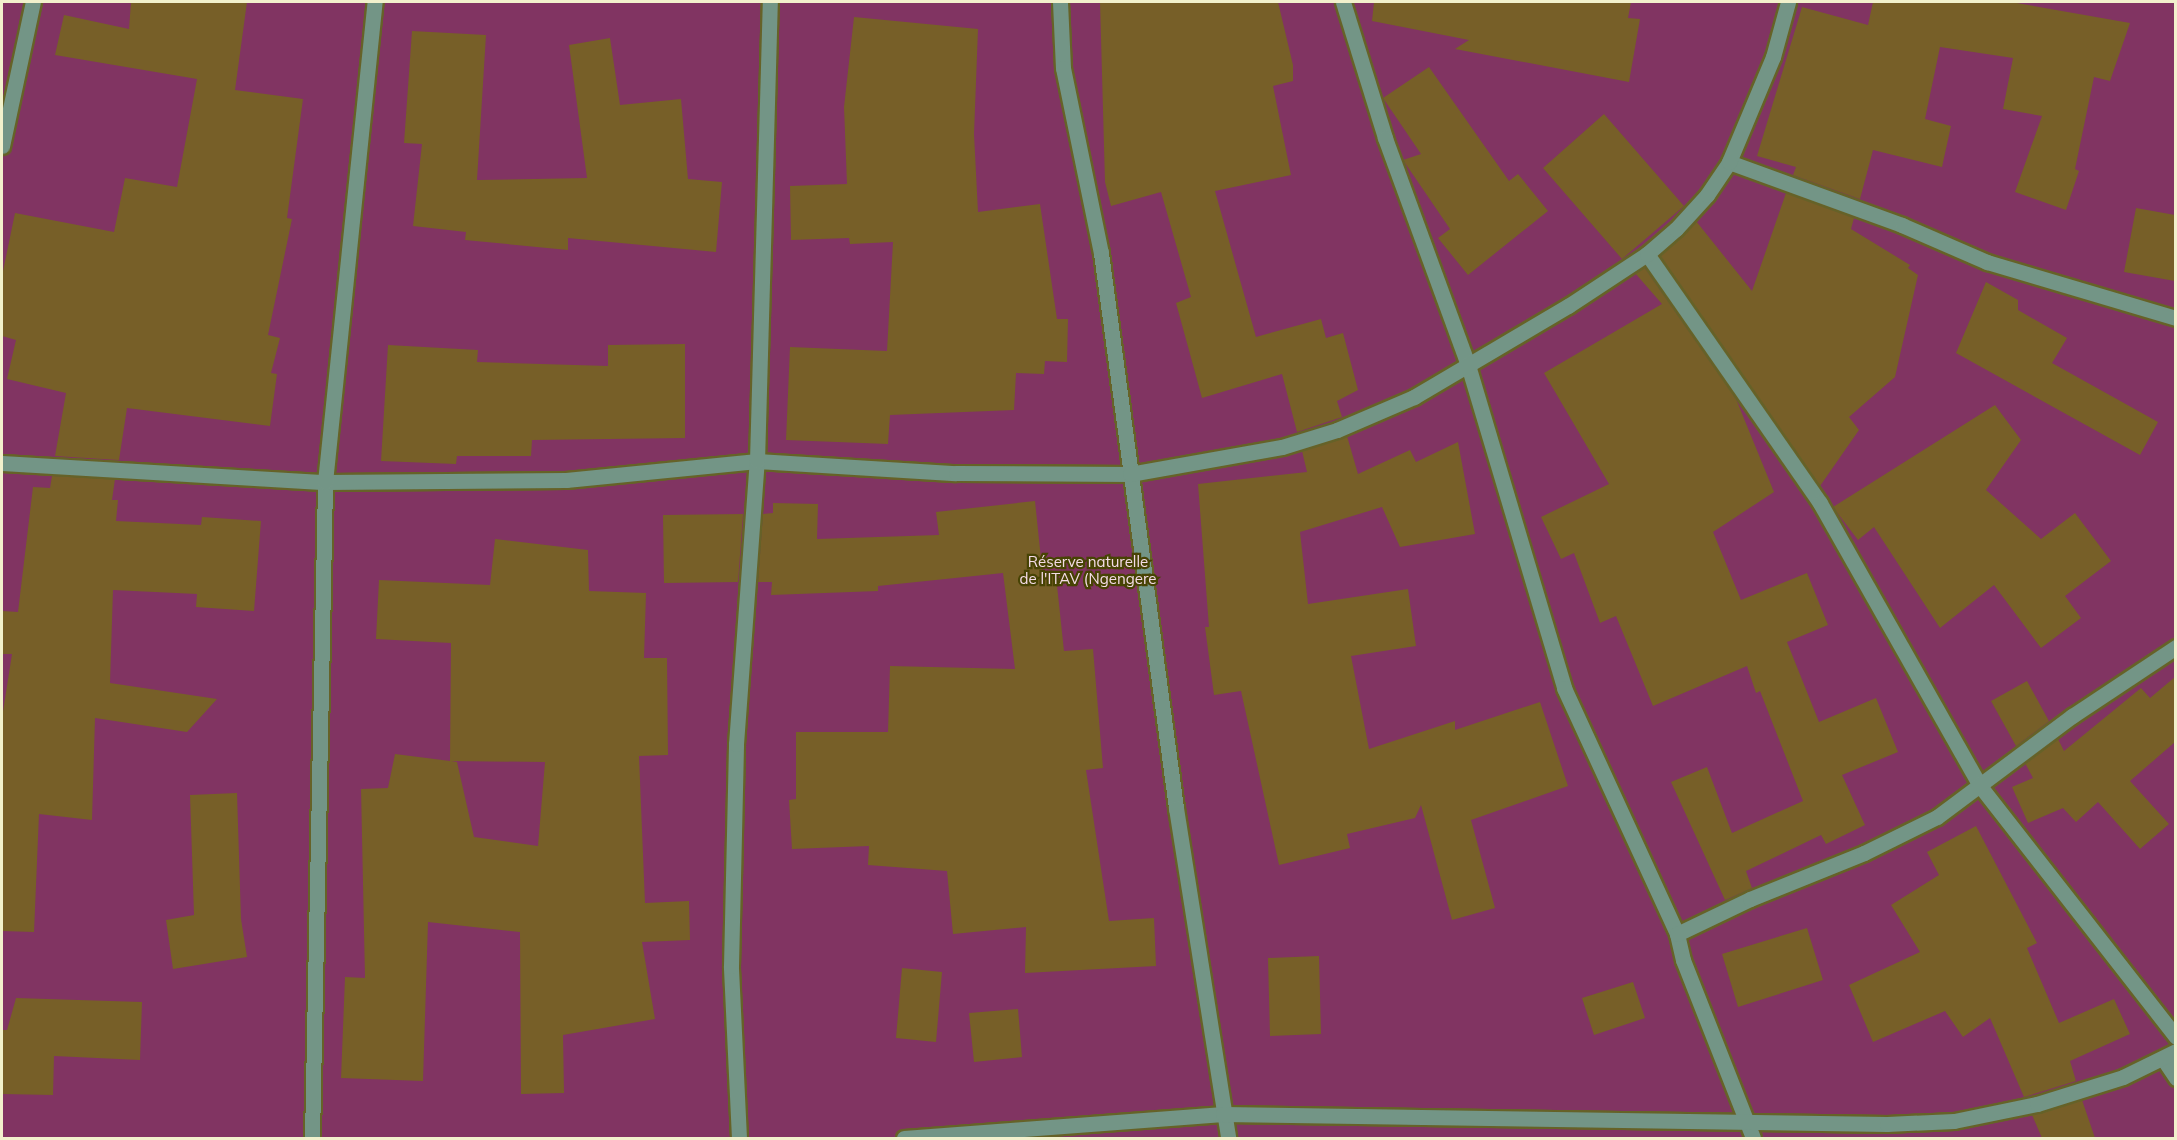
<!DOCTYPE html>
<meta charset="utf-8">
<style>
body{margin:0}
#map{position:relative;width:2177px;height:1140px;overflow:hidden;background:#474304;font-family:Mulish,sans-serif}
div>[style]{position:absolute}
.green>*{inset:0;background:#813462}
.building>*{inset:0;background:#775f28}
.roads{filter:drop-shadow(2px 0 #666228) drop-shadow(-2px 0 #666228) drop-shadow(0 2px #666228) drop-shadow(0 -2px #666228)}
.minor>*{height:15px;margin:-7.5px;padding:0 7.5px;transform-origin:7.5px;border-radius:7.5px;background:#739586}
span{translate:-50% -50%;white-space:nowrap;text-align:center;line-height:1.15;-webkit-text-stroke:4.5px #474304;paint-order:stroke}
.park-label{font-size:15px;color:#f5dce8}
.frame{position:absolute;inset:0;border:3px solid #f2f1cc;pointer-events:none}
</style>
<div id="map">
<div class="green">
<i style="clip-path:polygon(2px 2px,2175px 2px,2175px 1138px,2px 1138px)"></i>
</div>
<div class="building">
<i style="clip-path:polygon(131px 2px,247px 2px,235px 90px,303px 99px,287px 218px,292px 219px,268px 335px,280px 338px,271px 373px,277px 374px,270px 426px,127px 408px,119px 460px,55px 456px,66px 393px,7px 379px,16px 340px,2px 336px,2px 276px,15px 213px,114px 232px,125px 178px,177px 187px,197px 79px,55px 55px,64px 15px,129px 29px)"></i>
<i style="clip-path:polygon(1100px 2px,1278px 2px,1293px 65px,1293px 81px,1273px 86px,1291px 175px,1215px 191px,1256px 337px,1321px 319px,1326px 338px,1343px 333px,1358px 390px,1337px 401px,1342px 417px,1297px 432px,1282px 374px,1202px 398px,1176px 303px,1191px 297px,1161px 192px,1111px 206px,1105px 182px)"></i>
<i style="clip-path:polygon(1374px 2px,1631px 2px,1628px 18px,1640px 19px,1629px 82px,1455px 49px,1469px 40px,1372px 21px)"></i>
<i style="clip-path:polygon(1873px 2px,2011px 2px,2130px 23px,2110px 81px,2094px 77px,2075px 169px,2079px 171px,2066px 210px,2015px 192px,2042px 116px,2003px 109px,2013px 58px,1940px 47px,1925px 119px,1951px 126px,1942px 167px,1873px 150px,1860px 199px,1793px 175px,1796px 167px,1757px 156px,1802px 7px,1868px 25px)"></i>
<i style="clip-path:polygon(854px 17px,978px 29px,974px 134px,978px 212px,1040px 204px,1057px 319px,1068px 319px,1067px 362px,1045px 361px,1044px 374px,1016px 373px,1014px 410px,890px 415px,888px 444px,786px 440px,790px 347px,887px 351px,893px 242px,850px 244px,849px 238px,791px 240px,790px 186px,847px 184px,844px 107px)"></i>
<i style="clip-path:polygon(412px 31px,486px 35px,477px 180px,587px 178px,569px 45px,610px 38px,620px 105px,681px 99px,688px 179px,722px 182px,716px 252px,568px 238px,568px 250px,465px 240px,466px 232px,413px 226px,422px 144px,404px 143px)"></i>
<i style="clip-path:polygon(1429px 67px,1509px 181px,1518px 174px,1548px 211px,1468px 275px,1438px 238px,1450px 229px,1403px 160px,1421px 154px,1383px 98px)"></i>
<i style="clip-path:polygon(1604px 114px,1684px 206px,1622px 259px,1543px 168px)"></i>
<i style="clip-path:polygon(1786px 193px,1854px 218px,1851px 229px,1910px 265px,1908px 268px,1918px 275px,1895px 377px,1849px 417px,1859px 430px,1820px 486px,1660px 256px,1696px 221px,1752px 291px)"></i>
<i style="clip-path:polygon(2136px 208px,2175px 215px,2175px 281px,2124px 272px)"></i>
<i style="clip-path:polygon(1644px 267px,1736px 399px,1774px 492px,1713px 532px,1741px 600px,1807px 573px,1828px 625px,1787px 642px,1819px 722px,1876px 698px,1898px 752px,1842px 775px,1865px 825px,1826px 844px,1821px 835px,1746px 871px,1752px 888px,1725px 900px,1671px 782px,1707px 767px,1732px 833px,1803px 801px,1760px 691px,1756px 693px,1747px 666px,1653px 706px,1616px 616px,1600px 623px,1574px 553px,1561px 559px,1541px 517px,1609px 484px,1544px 373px,1662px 304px,1635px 273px)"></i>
<i style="clip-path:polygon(1986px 282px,2018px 300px,2018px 310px,2067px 338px,2052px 363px,2158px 422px,2140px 455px,1956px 353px)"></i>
<i style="clip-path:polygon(685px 344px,685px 438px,532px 440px,531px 456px,457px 456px,456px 464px,381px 461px,388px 345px,478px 350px,477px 362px,608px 366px,608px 345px)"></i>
<i style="clip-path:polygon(1995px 405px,2021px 440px,1986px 490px,2041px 539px,2075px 513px,2111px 561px,2065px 596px,2081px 618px,2041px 648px,1994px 585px,1940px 628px,1874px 527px,1858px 540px,1833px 507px)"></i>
<i style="clip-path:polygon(1347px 436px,1358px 474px,1410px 450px,1416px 462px,1458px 442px,1475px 534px,1400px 547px,1382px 507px,1300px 532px,1308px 604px,1408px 589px,1416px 646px,1351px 656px,1369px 749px,1455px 721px,1455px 730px,1540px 702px,1568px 786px,1471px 820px,1495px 908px,1452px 920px,1421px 805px,1415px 818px,1347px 834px,1350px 848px,1279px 865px,1241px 691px,1214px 695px,1205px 627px,1209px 627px,1198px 484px,1307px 472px,1302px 451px)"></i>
<i style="clip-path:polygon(52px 476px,115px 479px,112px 500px,118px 500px,116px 521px,201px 525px,202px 517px,261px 521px,254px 611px,196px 607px,197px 594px,113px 590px,110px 683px,217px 699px,187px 732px,95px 718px,92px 820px,39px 814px,34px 932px,2px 931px,2px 718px,12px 654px,2px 654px,2px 611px,18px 612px,33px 487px,50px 488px)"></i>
<i style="clip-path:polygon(1035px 501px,1043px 578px,1056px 576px,1064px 651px,1093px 649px,1103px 768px,1086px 770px,1109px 921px,1154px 918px,1156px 966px,1025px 973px,1026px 927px,953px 934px,947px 871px,868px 865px,869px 846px,792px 849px,789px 800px,796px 799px,796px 732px,888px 732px,890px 666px,1015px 669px,1003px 573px,878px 586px,878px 591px,771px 595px,772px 582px,758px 582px,763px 514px,773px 513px,773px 503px,818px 504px,817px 539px,939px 535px,936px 512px)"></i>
<i style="clip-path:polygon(743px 514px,738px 582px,664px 583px,663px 515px)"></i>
<i style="clip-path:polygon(evenodd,495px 539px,588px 550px,589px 591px,646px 593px,644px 658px,667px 658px,668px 755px,639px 756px,645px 903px,689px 901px,690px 940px,642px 942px,655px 1019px,563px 1035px,564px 1093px,521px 1094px,520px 932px,428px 922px,423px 1081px,341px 1078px,345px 977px,365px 978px,361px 789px,388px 788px,395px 754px,450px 761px,451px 643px,376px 639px,379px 580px,490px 585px,495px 539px,451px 761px,545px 762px,538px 846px,474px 837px,457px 762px,451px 761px)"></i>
<i style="clip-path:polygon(2175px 677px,2175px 742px,2130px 781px,2169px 824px,2140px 849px,2098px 802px,2076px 822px,2063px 808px,2028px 823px,2012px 787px,2033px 778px,2025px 763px,2058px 739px,2064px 751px,2141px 688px,2150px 698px)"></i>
<i style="clip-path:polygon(2027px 681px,2049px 721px,2016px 746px,1991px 701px)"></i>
<i style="clip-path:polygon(237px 793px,241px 919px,247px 957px,173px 969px,166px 920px,194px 915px,190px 795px)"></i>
<i style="clip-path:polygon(1976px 826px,2037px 943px,2027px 948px,2059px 1023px,2114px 999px,2130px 1034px,2070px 1061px,2076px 1081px,2024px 1097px,1990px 1018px,1963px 1037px,1945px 1011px,1873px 1042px,1849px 985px,1920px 952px,1891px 905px,1939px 875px,1927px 852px)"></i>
<i style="clip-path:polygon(1807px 928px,1823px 980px,1738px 1007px,1722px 954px)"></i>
<i style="clip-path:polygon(1319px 956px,1321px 1034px,1270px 1036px,1268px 958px)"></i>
<i style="clip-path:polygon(902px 968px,942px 972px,936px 1042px,896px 1038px)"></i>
<i style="clip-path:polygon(1633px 982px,1645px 1018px,1594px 1035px,1582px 998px)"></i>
<i style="clip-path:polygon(16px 998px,142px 1002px,140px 1060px,54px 1056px,53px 1095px,2px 1094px,2px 1030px,7px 1030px)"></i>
<i style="clip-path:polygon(1018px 1009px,1022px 1057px,974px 1062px,969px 1013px)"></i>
<i style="clip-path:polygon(2082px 1100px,2095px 1138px,2042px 1138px,2032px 1115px)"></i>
</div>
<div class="roads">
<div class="minor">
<i style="left:1060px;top:2px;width:66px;rotate:87.4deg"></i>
<i style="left:1063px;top:68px;width:189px;rotate:78.4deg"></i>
<i style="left:1101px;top:253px;width:560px;rotate:82.3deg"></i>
<i style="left:1176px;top:808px;width:334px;rotate:81deg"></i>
<i style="left:1343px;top:2px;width:142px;rotate:72.8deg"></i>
<i style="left:1385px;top:138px;width:242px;rotate:69.9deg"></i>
<i style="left:1468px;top:365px;width:337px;rotate:73.4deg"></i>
<i style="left:1564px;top:688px;width:271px;rotate:65.3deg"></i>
<i style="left:1677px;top:934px;width:27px;rotate:77deg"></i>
<i style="left:1683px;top:960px;width:191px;rotate:68.5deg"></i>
<i style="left:2px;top:146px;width:147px;rotate:-77.9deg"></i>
<i style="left:1729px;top:162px;width:184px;rotate:20deg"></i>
<i style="left:1902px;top:225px;width:93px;rotate:23.5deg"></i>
<i style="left:1987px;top:262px;width:197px;rotate:16.5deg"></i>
<i style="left:1647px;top:254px;width:303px;rotate:55.2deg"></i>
<i style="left:1820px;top:503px;width:325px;rotate:60.5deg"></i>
<i style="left:1980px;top:786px;width:318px;rotate:52deg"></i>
<i style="left:2px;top:463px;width:324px;rotate:3.4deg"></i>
<i style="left:325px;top:482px;width:241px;rotate:-0.5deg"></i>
<i style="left:566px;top:480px;width:192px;rotate:-5.7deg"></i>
<i style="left:757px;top:461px;width:199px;rotate:3.5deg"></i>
<i style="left:956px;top:473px;width:174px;rotate:0.3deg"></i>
<i style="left:1130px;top:474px;width:154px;rotate:-10.1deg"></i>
<i style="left:1282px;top:447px;width:58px;rotate:-17.2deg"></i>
<i style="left:1337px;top:430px;width:84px;rotate:-23.2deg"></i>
<i style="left:1414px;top:397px;width:179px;rotate:-30.6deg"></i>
<i style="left:1568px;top:306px;width:95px;rotate:-33.4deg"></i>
<i style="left:1647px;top:254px;width:38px;rotate:-41deg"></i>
<i style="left:1676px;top:229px;width:46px;rotate:-47.6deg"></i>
<i style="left:1707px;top:195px;width:40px;rotate:-56deg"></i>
<i style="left:1729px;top:162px;width:114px;rotate:-67.3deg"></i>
<i style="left:1773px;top:57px;width:57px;rotate:-74.7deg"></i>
<i style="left:1677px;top:934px;width:81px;rotate:-25.6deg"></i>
<i style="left:1750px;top:899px;width:123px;rotate:-22deg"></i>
<i style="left:1864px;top:853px;width:81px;rotate:-26.3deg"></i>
<i style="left:1937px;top:817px;width:169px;rotate:-36.8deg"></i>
<i style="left:2072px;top:716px;width:125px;rotate:-33.6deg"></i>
<i style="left:2164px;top:1060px;width:22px;rotate:56deg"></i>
<i style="left:312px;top:1138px;width:656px;rotate:-88.86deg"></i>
<i style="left:325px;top:482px;width:483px;rotate:-84.1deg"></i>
<i style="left:739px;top:1138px;width:172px;rotate:-92.7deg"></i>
<i style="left:731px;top:966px;width:222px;rotate:-88.7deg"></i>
<i style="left:736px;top:744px;width:284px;rotate:-85.8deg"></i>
<i style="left:757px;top:461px;width:459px;rotate:-88.4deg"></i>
<i style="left:904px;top:1138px;width:320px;rotate:-4.3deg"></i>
<i style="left:1223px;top:1114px;width:664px;rotate:0.86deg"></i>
<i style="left:1887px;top:1124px;width:67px;rotate:-2.6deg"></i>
<i style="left:1954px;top:1121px;width:85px;rotate:-11.6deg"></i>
<i style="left:2037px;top:1104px;width:90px;rotate:-17.4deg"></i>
<i style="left:2123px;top:1077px;width:59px;rotate:-26.1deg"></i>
</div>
</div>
<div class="park-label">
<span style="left:1088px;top:570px">Réserve naturelle<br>de l'ITAV (Ngengere</span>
</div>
<div class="frame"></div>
</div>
